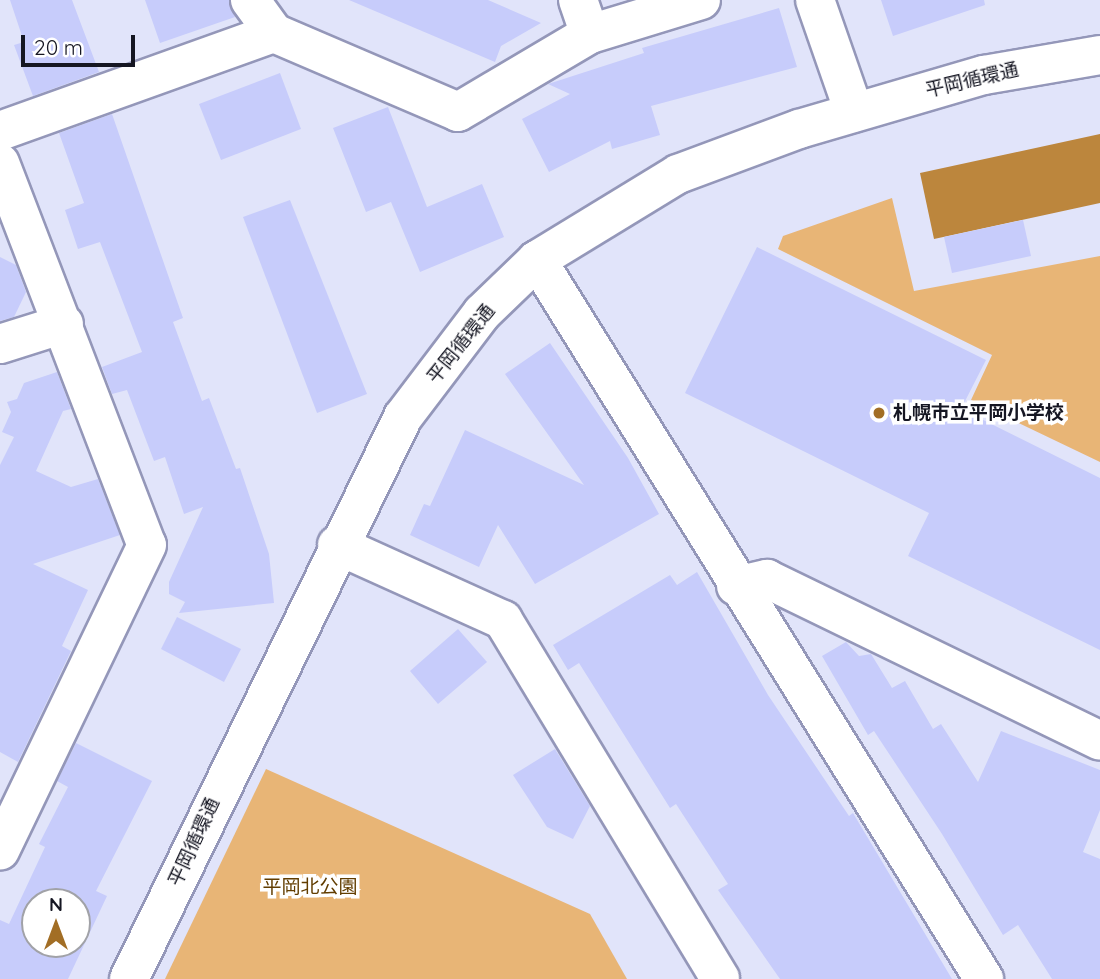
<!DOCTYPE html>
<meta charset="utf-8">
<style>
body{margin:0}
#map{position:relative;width:1100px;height:979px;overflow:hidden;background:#e1e4fa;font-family:Quicksand,"Noto Sans JP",sans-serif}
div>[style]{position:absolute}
.green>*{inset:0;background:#e8b576}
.water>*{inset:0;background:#bc863d}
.building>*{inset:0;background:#c7ccfb}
.roads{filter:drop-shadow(2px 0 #9497b9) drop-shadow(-2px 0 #9497b9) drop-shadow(0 2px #9497b9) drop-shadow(0 -2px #9497b9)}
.minor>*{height:38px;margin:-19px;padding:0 19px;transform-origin:19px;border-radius:19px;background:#fff}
.dots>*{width:19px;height:19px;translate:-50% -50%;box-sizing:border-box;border:4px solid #fff;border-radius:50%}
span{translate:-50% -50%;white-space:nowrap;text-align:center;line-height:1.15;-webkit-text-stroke:7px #fff;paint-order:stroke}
.street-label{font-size:19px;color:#151622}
.poi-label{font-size:19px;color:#151622;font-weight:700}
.left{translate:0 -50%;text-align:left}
.park-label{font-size:19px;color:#623d00}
.north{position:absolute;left:21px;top:888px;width:70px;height:70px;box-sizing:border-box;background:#fff;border:2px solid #a1a2a7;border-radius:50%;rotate:0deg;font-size:19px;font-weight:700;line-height:28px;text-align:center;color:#151622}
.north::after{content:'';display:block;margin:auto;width:24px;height:32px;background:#a26e25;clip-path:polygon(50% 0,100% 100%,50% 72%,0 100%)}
.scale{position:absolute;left:21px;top:35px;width:114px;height:32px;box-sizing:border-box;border:4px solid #151622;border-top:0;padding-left:9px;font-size:21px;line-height:24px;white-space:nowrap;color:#151622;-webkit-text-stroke:5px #fff;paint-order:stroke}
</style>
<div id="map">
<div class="green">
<i style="clip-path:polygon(892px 198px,914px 291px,1100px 256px,1100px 462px,971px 400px,992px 355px,778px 249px,783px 236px)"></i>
<i style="clip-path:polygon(266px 769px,590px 914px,627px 979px,165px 979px)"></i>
</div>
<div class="water">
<i style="clip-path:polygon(1100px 134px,1100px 203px,934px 239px,920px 173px)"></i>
</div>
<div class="building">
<i style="clip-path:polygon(10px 0,72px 0,99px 72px,33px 96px,14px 45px,24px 42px)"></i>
<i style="clip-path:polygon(145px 0,229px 0,235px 17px,160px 43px)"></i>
<i style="clip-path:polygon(349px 0,488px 0,541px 23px,501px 46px,495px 62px)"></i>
<i style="clip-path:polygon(881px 0,984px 0,985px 5px,893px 36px)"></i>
<i style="clip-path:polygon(779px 8px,797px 67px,651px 106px,660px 135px,612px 149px,610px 141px,549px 172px,522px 119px,570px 94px,548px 84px,644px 53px,642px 48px)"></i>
<i style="clip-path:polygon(280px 73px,301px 129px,221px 160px,199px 104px)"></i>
<i style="clip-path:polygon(388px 107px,427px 207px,482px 184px,504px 237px,420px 272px,391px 202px,366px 212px,333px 128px)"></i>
<i style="clip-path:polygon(112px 114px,183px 318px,173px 322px,202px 401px,209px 398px,236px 469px,240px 468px,269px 554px,274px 603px,179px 613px,185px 602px,169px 594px,169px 582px,203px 507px,184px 514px,165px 457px,154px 461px,127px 390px,112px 394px,102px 367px,142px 352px,100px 242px,78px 249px,65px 210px,84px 203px,59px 133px)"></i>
<i style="clip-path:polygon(290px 200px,367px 394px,317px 413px,243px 217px)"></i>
<i style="clip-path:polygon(1023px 220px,1031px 256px,952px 273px,944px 237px)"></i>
<i style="clip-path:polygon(757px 247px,986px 360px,961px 409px,1100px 478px,1100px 650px,908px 556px,929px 513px,685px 393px)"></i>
<i style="clip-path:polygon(0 257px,16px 265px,26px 292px,14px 317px,0 321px)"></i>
<i style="clip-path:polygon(550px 343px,628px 458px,659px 514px,535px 584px,498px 525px,479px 567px,410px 535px,424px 504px,430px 506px,465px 430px,584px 485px,505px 374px)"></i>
<i style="clip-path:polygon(57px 372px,71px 409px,63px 411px,36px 471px,71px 487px,98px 479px,120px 535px,33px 564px,88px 590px,62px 646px,71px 651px,18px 762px,0 752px,0 465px,14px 437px,2px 432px,11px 412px,7px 402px,17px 399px,24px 383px)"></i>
<i style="clip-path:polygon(697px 572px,768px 695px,849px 816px,853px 813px,952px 979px,780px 979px,718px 890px,728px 884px,676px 804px,670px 808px,579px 663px,568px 670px,553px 645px,670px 575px,677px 585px)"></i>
<i style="clip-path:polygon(177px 617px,241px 649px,224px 682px,161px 649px)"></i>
<i style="clip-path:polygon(458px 629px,487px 662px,438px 704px,410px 671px)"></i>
<i style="clip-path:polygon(846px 642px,859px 656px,871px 654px,892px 688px,905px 681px,933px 729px,941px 724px,978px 782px,1001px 731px,1100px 770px,1100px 810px,1083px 852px,1100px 859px,1100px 979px,1052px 979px,1018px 925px,1003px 935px,942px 834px,874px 731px,868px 735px,822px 656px)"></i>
<i style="clip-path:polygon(evenodd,76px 743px,152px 781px,96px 891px,107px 896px,68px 979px,0 979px,0 920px,9px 924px,45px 847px,39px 844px,68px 787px,57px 781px,76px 743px,35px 902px,77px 902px,77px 944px,35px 944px,35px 902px)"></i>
<i style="clip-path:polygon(555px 749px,590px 806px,573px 839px,547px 827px,513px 775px)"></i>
</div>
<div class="roads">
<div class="minor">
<i style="left:250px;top:0;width:41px;rotate:54deg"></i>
<i style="left:274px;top:33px;width:200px;rotate:23.2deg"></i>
<i style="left:458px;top:112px;width:153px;rotate:-30.6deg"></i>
<i style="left:590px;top:34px;width:116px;rotate:-17deg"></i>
<i style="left:578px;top:0;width:36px;rotate:71deg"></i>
<i style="left:815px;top:0;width:119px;rotate:70.8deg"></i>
<i style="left:0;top:131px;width:291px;rotate:-19.7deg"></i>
<i style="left:0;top:163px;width:409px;rotate:69deg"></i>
<i style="left:147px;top:545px;width:339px;rotate:115.7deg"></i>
<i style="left:537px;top:260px;width:847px;rotate:58.13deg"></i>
<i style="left:0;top:344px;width:67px;rotate:-17.4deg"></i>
<i style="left:337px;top:545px;width:182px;rotate:24.3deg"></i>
<i style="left:503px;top:620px;width:419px;rotate:58.8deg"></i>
<i style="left:736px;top:586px;width:32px;rotate:-13deg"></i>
<i style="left:767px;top:579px;width:370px;rotate:25.9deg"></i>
<i style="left:129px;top:979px;width:625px;rotate:-64.01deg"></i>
<i style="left:403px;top:417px;width:131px;rotate:-52.8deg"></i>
<i style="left:482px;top:313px;width:76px;rotate:-43.9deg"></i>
<i style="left:537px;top:260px;width:165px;rotate:-31.4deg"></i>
<i style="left:678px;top:174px;width:129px;rotate:-20.4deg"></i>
<i style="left:799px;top:129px;width:193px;rotate:-16.3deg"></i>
<i style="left:984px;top:75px;width:118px;rotate:-9.8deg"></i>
</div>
</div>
<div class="dots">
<i style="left:879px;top:413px;background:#a26e25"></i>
</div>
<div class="street-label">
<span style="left:972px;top:80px;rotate:-13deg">平岡循環通</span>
<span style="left:461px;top:344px;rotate:-51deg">平岡循環通</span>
<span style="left:194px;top:842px;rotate:-65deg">平岡循環通</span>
</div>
<div class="poi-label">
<span class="left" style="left:893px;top:413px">札幌市立平岡小学校</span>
</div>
<div class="park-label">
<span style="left:310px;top:887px">平岡北公園</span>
</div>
<div class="north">N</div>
<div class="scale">20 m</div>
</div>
